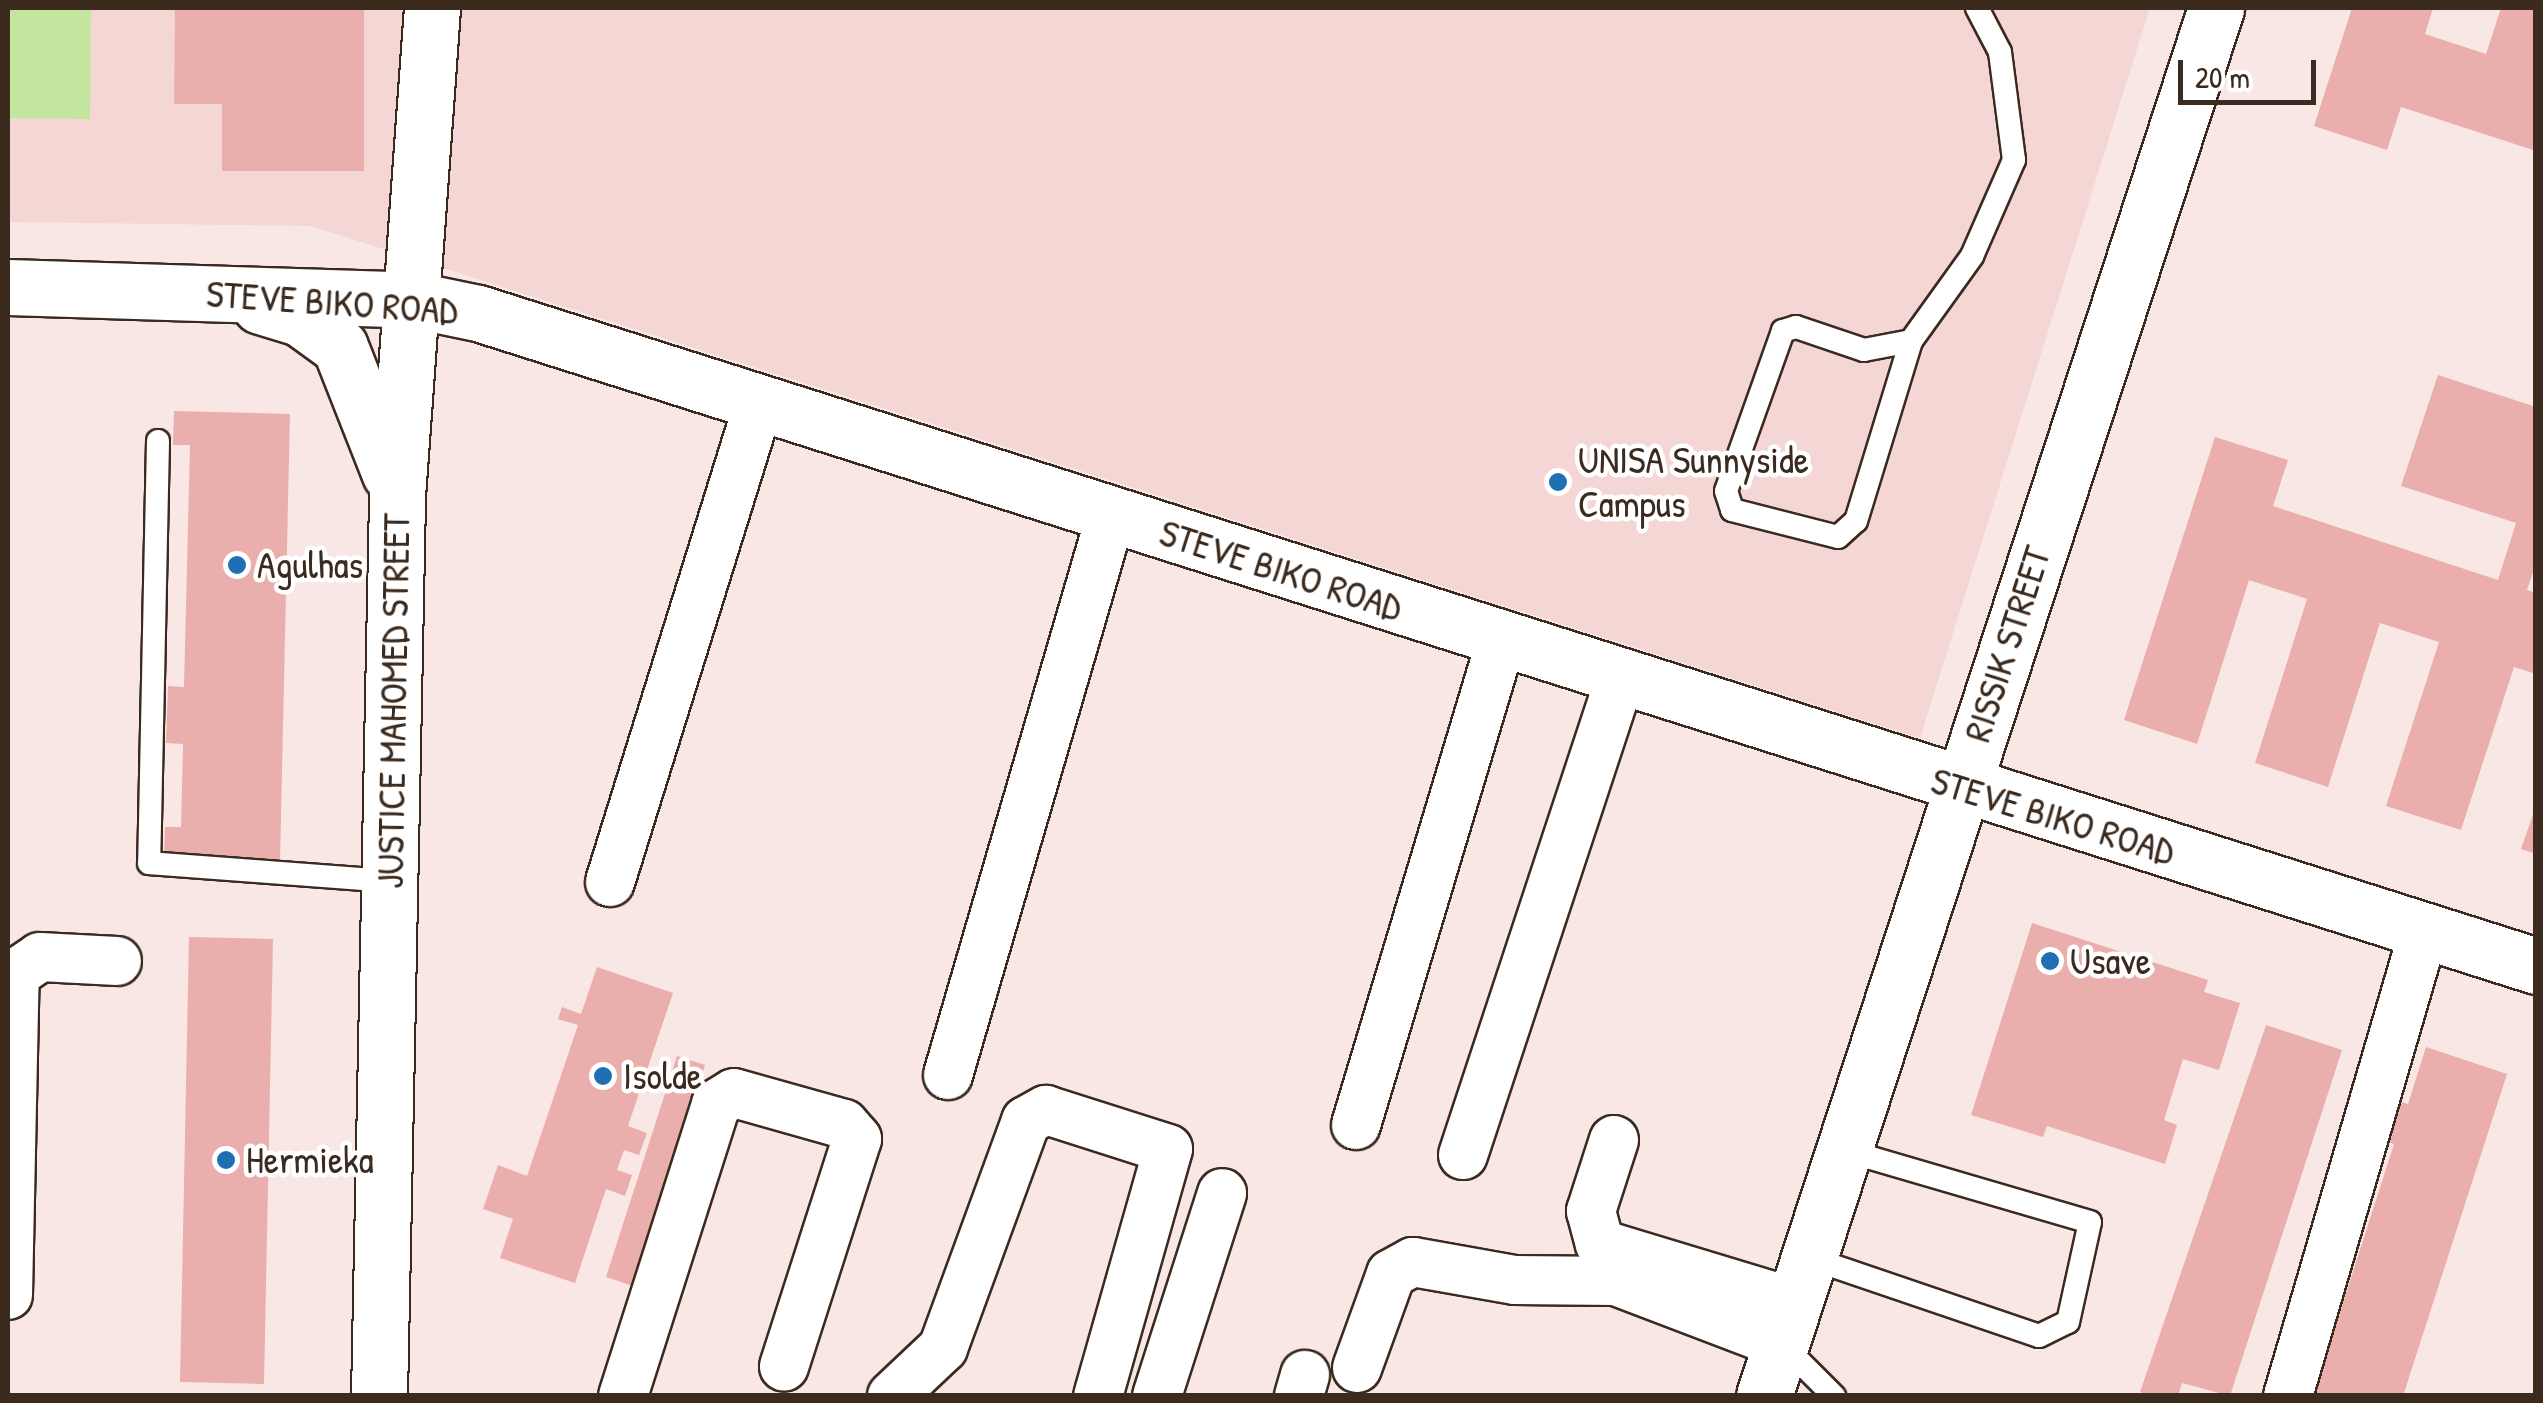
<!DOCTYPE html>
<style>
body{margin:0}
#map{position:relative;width:2543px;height:1403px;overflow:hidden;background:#f9e7e6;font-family:"Patrick Hand",sans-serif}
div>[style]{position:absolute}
.built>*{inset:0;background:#f4d6d5}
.green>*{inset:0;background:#c4e59e}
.building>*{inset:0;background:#eaafad}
.roads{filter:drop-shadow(2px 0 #3b2a1e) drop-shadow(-2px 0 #3b2a1e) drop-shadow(0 2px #3b2a1e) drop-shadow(0 -2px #3b2a1e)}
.lane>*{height:22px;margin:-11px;padding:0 11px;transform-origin:11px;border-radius:11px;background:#fff}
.street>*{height:48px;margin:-24px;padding:0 24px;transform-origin:24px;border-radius:24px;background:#fff}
.secondary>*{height:55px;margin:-27.5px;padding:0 27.5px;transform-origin:27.5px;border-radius:27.5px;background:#fff}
.dots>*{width:28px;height:28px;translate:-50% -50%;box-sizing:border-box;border:5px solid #fff;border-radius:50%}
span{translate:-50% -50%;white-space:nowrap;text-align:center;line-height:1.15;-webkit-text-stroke:9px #fff;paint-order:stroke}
.street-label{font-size:38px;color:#3b2a1e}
.poi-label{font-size:38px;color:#3b2a1e}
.left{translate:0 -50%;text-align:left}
.frame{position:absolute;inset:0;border:10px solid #3b2a1e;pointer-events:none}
.scale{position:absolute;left:2178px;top:60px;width:138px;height:45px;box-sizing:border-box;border:5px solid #3b2a1e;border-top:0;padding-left:12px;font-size:30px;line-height:35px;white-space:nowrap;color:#3b2a1e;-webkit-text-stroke:8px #fff;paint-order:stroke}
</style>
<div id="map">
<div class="built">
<i style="clip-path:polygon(8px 8px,2150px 8px,1920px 738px,311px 226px,8px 222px)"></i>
</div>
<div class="green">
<i style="clip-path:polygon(8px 8px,91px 8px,90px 119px,8px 118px)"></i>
</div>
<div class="building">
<i style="clip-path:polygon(175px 8px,364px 8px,364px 171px,222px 171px,222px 104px,174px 104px)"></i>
<i style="clip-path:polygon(2352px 8px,2433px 8px,2425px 34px,2486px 54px,2501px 8px,2536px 8px,2536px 151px,2401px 107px,2387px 150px,2314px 126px)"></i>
<i style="clip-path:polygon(2438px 375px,2536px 407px,2536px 563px,2527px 590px,2536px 593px,2536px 674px,2514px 667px,2461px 830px,2386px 806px,2439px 642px,2380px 623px,2328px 787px,2255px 763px,2307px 599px,2249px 580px,2197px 744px,2124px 720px,2215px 437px,2288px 460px,2273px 506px,2498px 580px,2516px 523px,2401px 486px)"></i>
<i style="clip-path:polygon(174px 411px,290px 414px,280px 861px,164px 857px,165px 827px,181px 827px,183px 744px,166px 743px,168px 686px,184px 687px,190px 445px,173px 445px)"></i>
<i style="clip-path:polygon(2536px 806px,2536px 854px,2521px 849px)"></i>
<i style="clip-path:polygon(2032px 923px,2208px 980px,2204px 992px,2240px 1003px,2219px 1070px,2183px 1059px,2164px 1120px,2177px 1125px,2165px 1164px,2047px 1126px,2043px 1137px,1971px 1115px)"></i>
<i style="clip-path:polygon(189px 937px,273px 939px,264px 1384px,180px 1382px)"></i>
<i style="clip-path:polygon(597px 967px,673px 993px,628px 1126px,647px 1133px,639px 1155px,624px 1150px,617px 1170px,632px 1175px,625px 1196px,606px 1189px,575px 1283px,500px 1258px,513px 1219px,483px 1209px,498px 1165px,527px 1176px,578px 1025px,558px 1019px,562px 1007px,581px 1014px)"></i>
<i style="clip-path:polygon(2266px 1025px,2342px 1050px,2230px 1396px,2182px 1383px,2178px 1396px,2151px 1396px,2140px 1392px)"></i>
<i style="clip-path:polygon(2426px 1047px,2507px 1074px,2403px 1396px,2313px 1396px,2394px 1144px,2376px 1138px,2389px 1098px,2408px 1104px)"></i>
<i style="clip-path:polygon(677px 1056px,705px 1065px,633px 1286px,606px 1277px)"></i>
</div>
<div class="roads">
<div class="lane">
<i style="left:1911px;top:341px;width:48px;rotate:169.2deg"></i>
<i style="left:1864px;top:350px;width:72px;rotate:-161.3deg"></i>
<i style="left:1796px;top:327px;width:14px;rotate:163deg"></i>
<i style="left:1783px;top:331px;width:170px;rotate:109.6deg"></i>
<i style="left:1726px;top:491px;width:20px;rotate:72deg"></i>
<i style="left:1732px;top:510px;width:109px;rotate:14.3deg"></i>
<i style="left:1838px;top:537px;width:24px;rotate:-42deg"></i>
<i style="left:1856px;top:521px;width:188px;rotate:-73deg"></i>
<i style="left:1911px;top:341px;width:105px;rotate:-54.3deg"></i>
<i style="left:1972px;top:256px;width:105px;rotate:-66.4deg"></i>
<i style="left:2014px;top:160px;width:109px;rotate:-97.4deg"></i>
<i style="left:2000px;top:52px;width:50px;rotate:-117.6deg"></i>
<i style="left:158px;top:441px;width:422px;rotate:91.2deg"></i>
<i style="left:149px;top:863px;width:241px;rotate:4.3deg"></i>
<i style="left:1810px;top:1258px;width:242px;rotate:18.8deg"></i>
<i style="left:2039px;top:1336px;width:32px;rotate:-26deg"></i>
<i style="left:2068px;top:1322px;width:102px;rotate:-77.6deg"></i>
<i style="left:2090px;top:1222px;width:257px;rotate:-163.7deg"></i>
<i style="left:1784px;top:1346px;width:71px;rotate:45deg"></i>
</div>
<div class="street">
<i style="left:610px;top:882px;width:502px;rotate:-72.72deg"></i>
<i style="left:948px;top:1075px;width:583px;rotate:-73.77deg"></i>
<i style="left:1356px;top:1125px;width:505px;rotate:-73.32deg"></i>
<i style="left:1614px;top:1140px;width:75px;rotate:107.9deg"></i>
<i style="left:1591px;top:1211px;width:34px;rotate:75deg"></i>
<i style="left:1600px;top:1244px;width:204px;rotate:16.8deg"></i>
<i style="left:1463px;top:1155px;width:501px;rotate:-71.75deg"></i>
<i style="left:8px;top:1295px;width:321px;rotate:-88.8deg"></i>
<i style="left:15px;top:974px;width:30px;rotate:-34deg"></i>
<i style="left:40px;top:957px;width:77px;rotate:3deg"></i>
<i style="left:1357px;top:1368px;width:100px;rotate:-70.1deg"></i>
<i style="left:1391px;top:1274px;width:25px;rotate:-29deg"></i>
<i style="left:1413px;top:1262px;width:104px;rotate:10deg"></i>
<i style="left:1515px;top:1280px;width:101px;rotate:0.6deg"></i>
<i style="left:1616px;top:1281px;width:177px;rotate:20.9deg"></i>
<i style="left:623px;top:1396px;width:306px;rotate:-72.3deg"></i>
<i style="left:716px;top:1104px;width:21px;rotate:-31deg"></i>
<i style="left:734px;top:1093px;width:114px;rotate:15.7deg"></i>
<i style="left:844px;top:1124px;width:20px;rotate:49deg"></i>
<i style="left:857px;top:1139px;width:239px;rotate:107.8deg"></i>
<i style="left:892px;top:1396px;width:70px;rotate:-43.3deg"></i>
<i style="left:943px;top:1348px;width:242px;rotate:-69.9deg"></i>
<i style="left:1026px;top:1121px;width:23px;rotate:-29deg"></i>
<i style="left:1046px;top:1110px;width:128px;rotate:17.7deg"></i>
<i style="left:1168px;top:1149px;width:257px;rotate:105.8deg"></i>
<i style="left:1157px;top:1396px;width:213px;rotate:-72.2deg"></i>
<i style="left:1299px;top:1396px;width:22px;rotate:-74deg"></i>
<i style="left:2288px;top:1396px;width:484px;rotate:-73.7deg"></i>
</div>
<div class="secondary">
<i style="left:8px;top:287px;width:407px;rotate:1.8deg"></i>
<i style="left:415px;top:300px;width:64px;rotate:11.7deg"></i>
<i style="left:478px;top:313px;width:2159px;rotate:17.6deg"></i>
<i style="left:260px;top:306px;width:42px;rotate:16.7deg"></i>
<i style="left:300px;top:318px;width:49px;rotate:35.9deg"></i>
<i style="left:340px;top:347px;width:136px;rotate:68.5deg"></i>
<i style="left:379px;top:1396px;width:900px;rotate:-88.85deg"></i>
<i style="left:397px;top:496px;width:489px;rotate:-85.9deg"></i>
<i style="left:1764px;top:1396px;width:1460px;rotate:-71.96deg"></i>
</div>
</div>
<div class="dots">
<i style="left:1558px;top:482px;background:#1f6fb2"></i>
<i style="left:237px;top:565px;background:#1f6fb2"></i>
<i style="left:2050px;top:961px;background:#1f6fb2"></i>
<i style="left:603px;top:1076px;background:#1f6fb2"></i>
<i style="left:226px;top:1160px;background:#1f6fb2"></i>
</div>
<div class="street-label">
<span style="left:332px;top:302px;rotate:4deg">STEVE BIKO ROAD</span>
<span style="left:1281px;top:570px;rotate:18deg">STEVE BIKO ROAD</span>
<span style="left:2007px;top:644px;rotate:-72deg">RISSIK STREET</span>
<span style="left:393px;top:701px;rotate:-89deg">JUSTICE MAHOMED STREET</span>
<span style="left:2053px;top:816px;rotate:17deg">STEVE BIKO ROAD</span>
</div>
<div class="poi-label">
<span class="left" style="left:1578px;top:482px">UNISA Sunnyside<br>Campus</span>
<span class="left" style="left:257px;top:565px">Agulhas</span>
<span class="left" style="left:2070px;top:961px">Usave</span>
<span class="left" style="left:623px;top:1076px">Isolde</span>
<span class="left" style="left:246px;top:1160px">Hermieka</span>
</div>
<div class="frame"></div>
<div class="scale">20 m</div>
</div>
